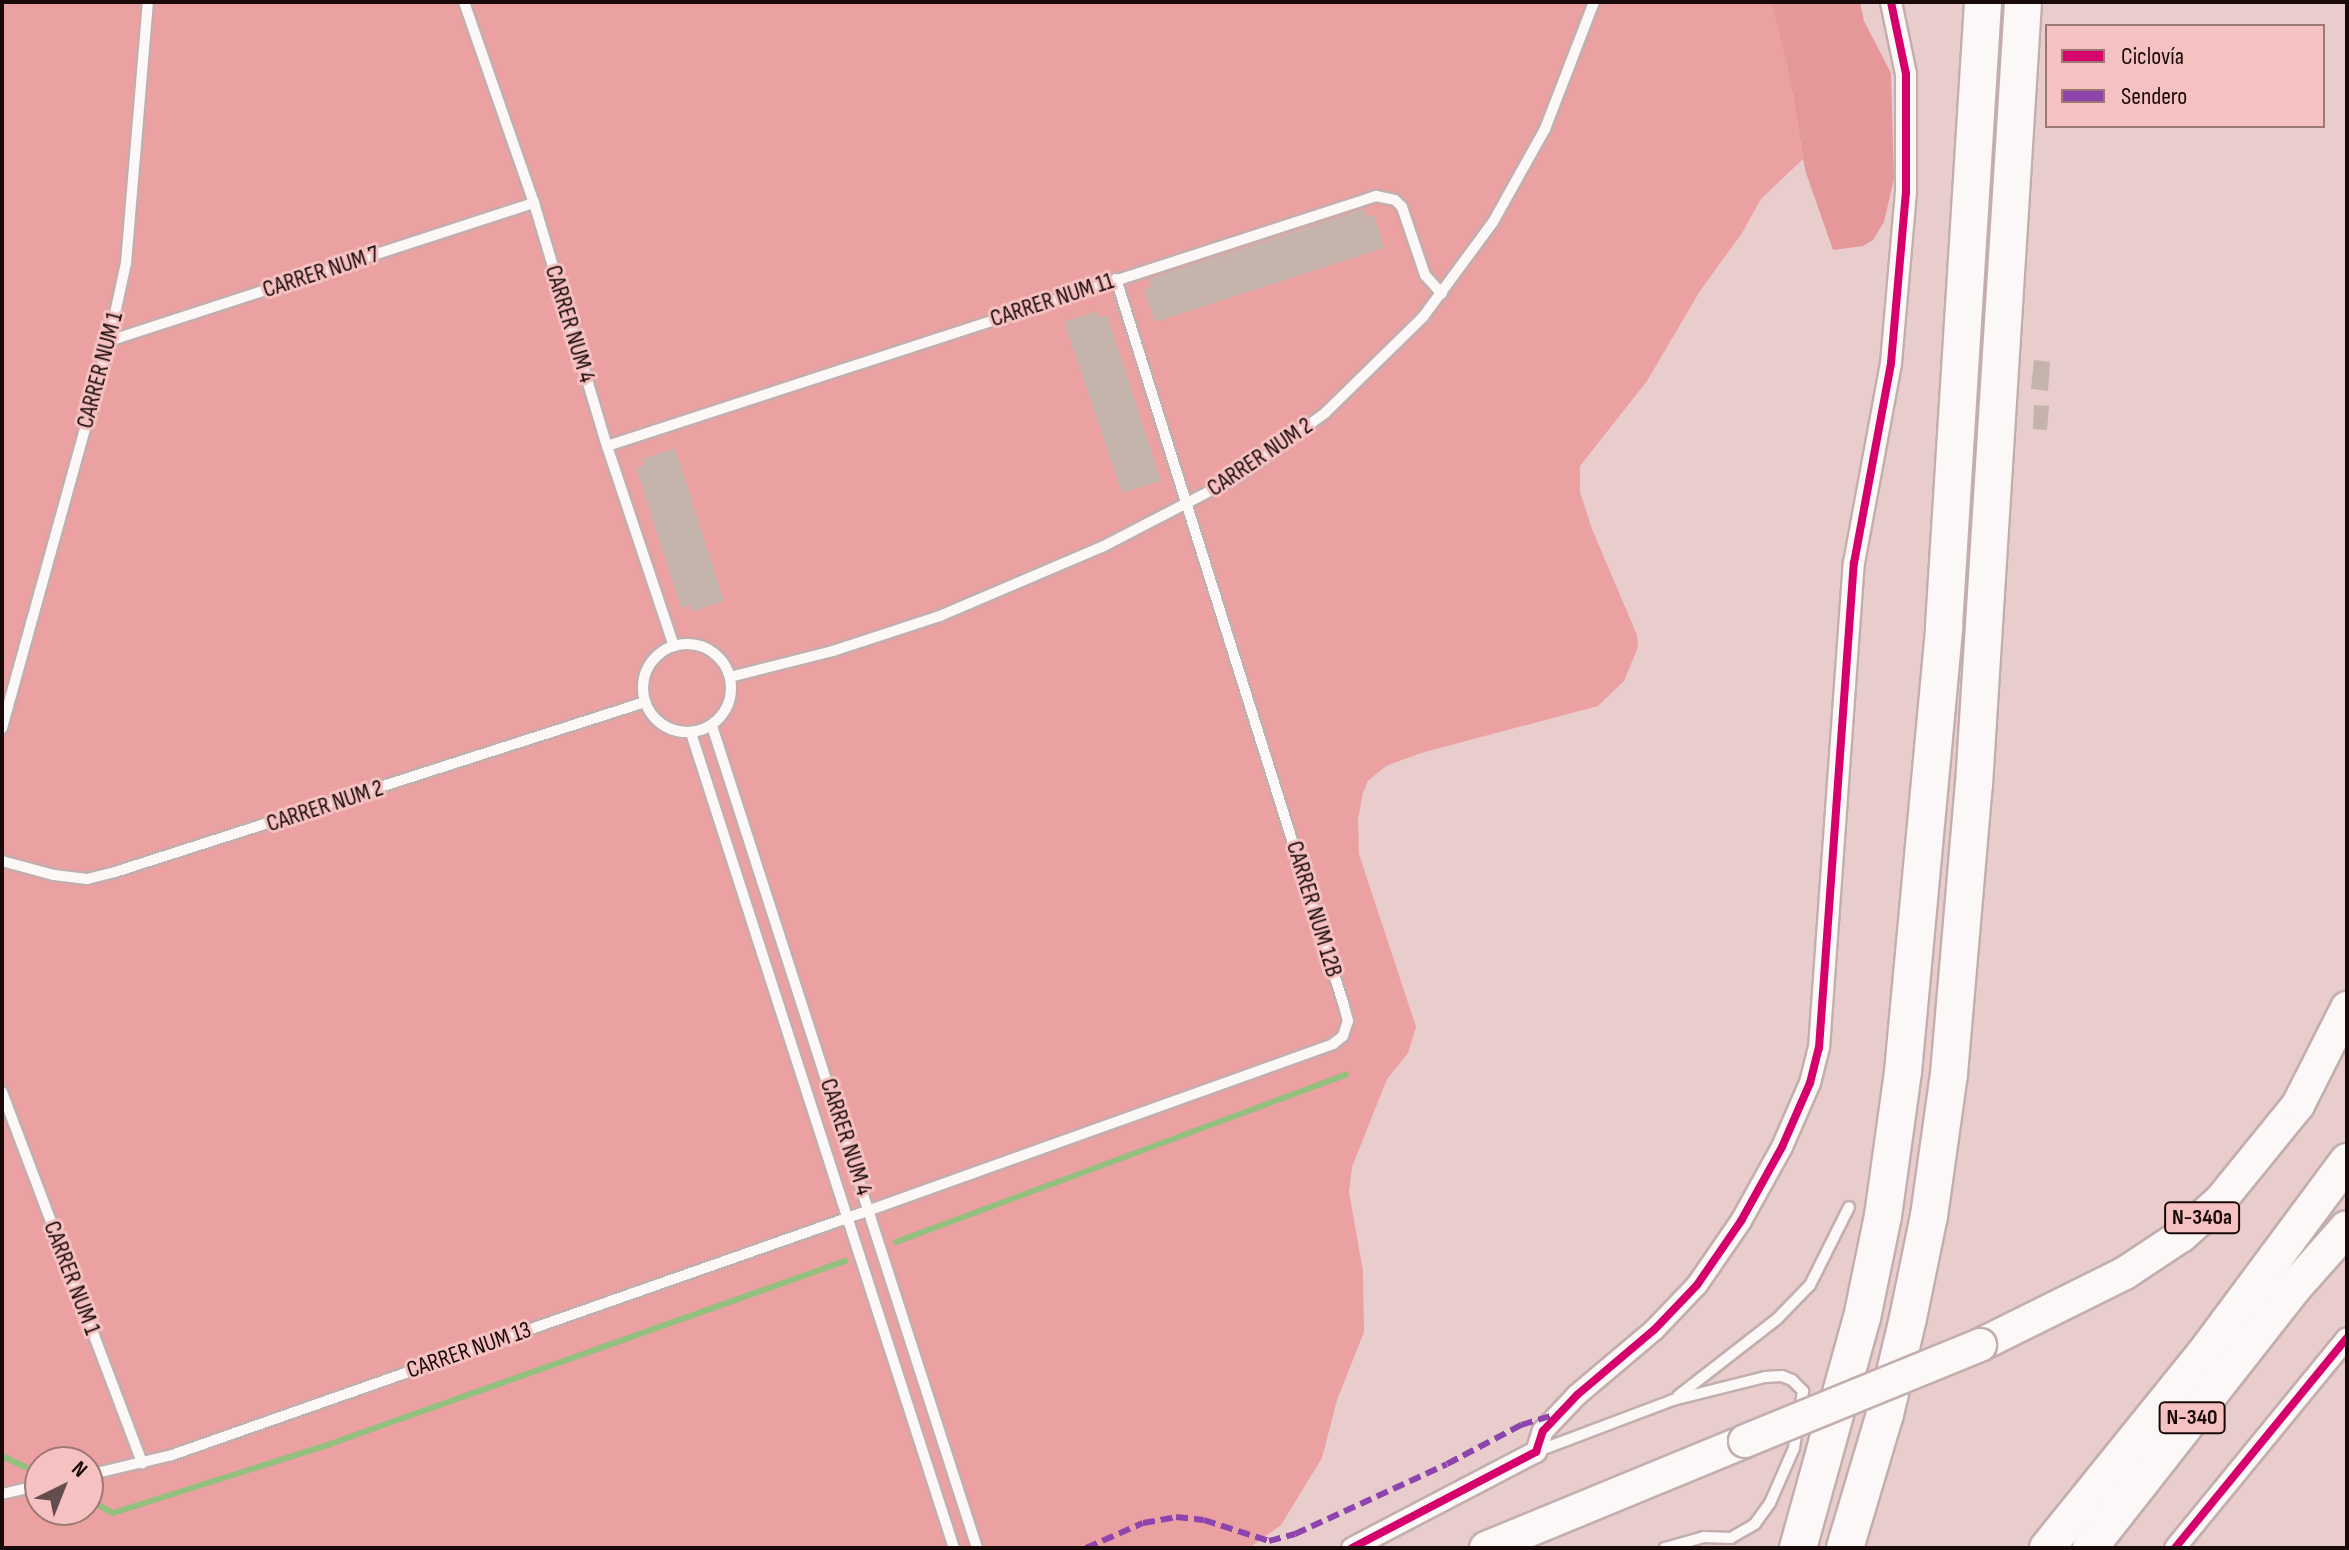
<!DOCTYPE html>
<meta charset="utf-8">
<style>
body{margin:0}
#map{position:relative;width:2349px;height:1550px;overflow:hidden;background:#e9cdcd;font-family:"Sofia Sans Condensed",sans-serif}
div>[style]{position:absolute}
.green>*{inset:0;background:#eba0a2}
.forest>*{inset:0;background:#e5989a}
.stream>*{height:6px;margin:-3px;padding:0 3px;transform-origin:3px;border-radius:3px;background:#94c07f}
.building>*{inset:0;background:#c5b4ac}
.roads{filter:drop-shadow(2px 0 #c3aeae) drop-shadow(-2px 0 #c3aeae) drop-shadow(0 2px #c3aeae) drop-shadow(0 -2px #c3aeae)}
.service>*{height:10px;margin:-5px;padding:0 5px;transform-origin:5px;border-radius:5px;background:#fcf8f8}
.service>.ring{margin:-5px;padding:0;box-sizing:content-box;background:none;border:10px solid #fcf8f8;border-radius:50%}
.minor>*{height:20px;margin:-10px;padding:0 10px;transform-origin:10px;border-radius:10px;background:#fcf8f8}
.primary>*{height:32px;margin:-16px;padding:0 16px;transform-origin:16px;border-radius:16px;background:#fcf8f8}
.trunk>*{height:34px;margin:-17px;padding:0 17px;transform-origin:17px;border-radius:17px;background:#fcf8f8}
.motorway>*{height:36px;margin:-18px;padding:0 18px;transform-origin:18px;border-radius:18px;background:#fcf8f8}
.bridges{filter:drop-shadow(2px 0 #c3aeae) drop-shadow(-2px 0 #c3aeae) drop-shadow(0 2px #c3aeae) drop-shadow(0 -2px #c3aeae)}
.primary-bridge>*{height:32px;margin:-16px;padding:0 16px;transform-origin:16px;border-radius:16px;background:#fcf8f8}
.quiet>*{height:6px;margin-top:-3px;transform-origin:0;background:repeating-linear-gradient(90deg,#8e44ad 0 12px,transparent 0 18px)}
.cycleway>*{height:8px;margin:-4px;padding:0 4px;transform-origin:4px;border-radius:4px;background:#d6006c}
span{translate:-50% -50%;white-space:nowrap;text-align:center;line-height:1.15;-webkit-text-stroke:6px #f5c2c1;paint-order:stroke}
.shield-label span{padding:2px 6px;background:#f5c2c1;border:2px solid;border-radius:6px;-webkit-text-stroke-width:0}
.shield-label{font-size:22px;color:#1a0909;font-weight:700}
.street-label{font-size:24px;color:#1a0909}
.frame{position:absolute;inset:0;border:4px solid #1a0909;pointer-events:none}
.legend{position:absolute;left:2045px;top:24px;width:280px;height:104px;box-sizing:border-box;background:#f5c2c1;border:2px solid #9d7877;margin:0;padding:10px 14px;list-style:none;font-size:24px;color:#1a0909}
.legend li{display:flex;align-items:center;gap:16px;height:40px}
.legend b{width:40px;border:2px solid #9d7877}
.north{position:absolute;left:24px;top:1446px;width:80px;height:80px;box-sizing:border-box;background:#f5c2c1;border:2px solid #9d7877;border-radius:50%;rotate:43deg;font-size:22px;font-weight:700;line-height:32px;text-align:center;color:#1a0909}
.north::after{content:'';display:block;margin:auto;width:28px;height:36px;background:#624e4e;clip-path:polygon(50% 0,100% 100%,50% 72%,0 100%)}
</style>
<div id="map">
<div class="green">
<i style="clip-path:polygon(evenodd,2px 2px,1771px 2px,1790px 79px,1803px 159px,1761px 199px,1742px 233px,1700px 291px,1647px 381px,1580px 466px,1580px 492px,1592px 529px,1637px 635px,1638px 647px,1624px 681px,1598px 706px,1421px 753px,1386px 766px,1368px 781px,1363px 793px,1358px 819px,1359px 854px,1416px 1027px,1408px 1053px,1387px 1079px,1352px 1167px,1349px 1192px,1363px 1271px,1364px 1332px,1337px 1400px,1322px 1458px,1281px 1525px,1249px 1548px,2px 1548px,2px 2px,40px 1462px,88px 1462px,88px 1510px,40px 1510px,40px 1462px)"></i>
</div>
<div class="forest">
<i style="clip-path:polygon(1771px 2px,1860px 2px,1864px 21px,1891px 73px,1894px 179px,1884px 222px,1873px 240px,1863px 246px,1833px 250px,1805px 170px,1790px 79px)"></i>
</div>
<div class="stream">
<i style="left:896px;top:1242px;width:480px;rotate:-20.4deg"></i>
<i style="left:2px;top:1456px;width:26px;rotate:25deg"></i>
<i style="left:88px;top:1500px;width:28px;rotate:27deg"></i>
<i style="left:113px;top:1513px;width:228px;rotate:-17.6deg"></i>
<i style="left:330px;top:1444px;width:547px;rotate:-19.56deg"></i>
</div>
<div class="building">
<i style="clip-path:polygon(1364px 209px,1367px 217px,1374px 215px,1384px 248px,1155px 322px,1144px 290px,1151px 287px,1149px 279px)"></i>
<i style="clip-path:polygon(1097px 311px,1099px 318px,1107px 315px,1161px 481px,1122px 493px,1064px 322px)"></i>
<i style="clip-path:polygon(2034px 360px,2050px 362px,2048px 391px,2031px 389px)"></i>
<i style="clip-path:polygon(2034px 405px,2049px 406px,2047px 430px,2033px 429px)"></i>
<i style="clip-path:polygon(675px 448px,724px 601px,692px 612px,690px 605px,681px 608px,636px 468px,644px 466px,642px 459px)"></i>
</div>
<div class="roads">
<div class="service">
<i style="left:464px;top:2px;width:213px;rotate:70.8deg"></i>
<i style="left:534px;top:203px;width:254px;rotate:73.3deg"></i>
<i style="left:607px;top:446px;width:211px;rotate:71.5deg"></i>
<i style="left:109px;top:341px;width:447px;rotate:-18deg"></i>
<i style="left:607px;top:446px;width:809px;rotate:-18.01deg"></i>
<i style="left:1376px;top:196px;width:19px;rotate:12deg"></i>
<i style="left:1395px;top:200px;width:10px;rotate:45deg"></i>
<i style="left:1402px;top:207px;width:72px;rotate:71.3deg"></i>
<i style="left:1425px;top:275px;width:25px;rotate:48deg"></i>
<i class="ring" style="left:643px;top:644px;width:78px;height:78px"></i>
<i style="left:730px;top:677px;width:106px;rotate:-14.2deg"></i>
<i style="left:833px;top:651px;width:113px;rotate:-18.1deg"></i>
<i style="left:940px;top:616px;width:178px;rotate:-23.1deg"></i>
<i style="left:1104px;top:546px;width:150px;rotate:-27.4deg"></i>
<i style="left:1237px;top:477px;width:109px;rotate:-36deg"></i>
<i style="left:1325px;top:413px;width:137px;rotate:-44.4deg"></i>
<i style="left:1423px;top:317px;width:118px;rotate:-53.6deg"></i>
<i style="left:1493px;top:222px;width:107px;rotate:-60.8deg"></i>
<i style="left:1545px;top:129px;width:136px;rotate:-68.9deg"></i>
<i style="left:712px;top:726px;width:864px;rotate:72.13deg"></i>
<i style="left:2px;top:728px;width:402px;rotate:-74.5deg"></i>
<i style="left:109px;top:341px;width:80px;rotate:-77.7deg"></i>
<i style="left:126px;top:263px;width:262px;rotate:-85.2deg"></i>
<i style="left:691px;top:733px;width:856px;rotate:72.12deg"></i>
<i style="left:2px;top:861px;width:54px;rotate:15.1deg"></i>
<i style="left:54px;top:875px;width:33px;rotate:7deg"></i>
<i style="left:87px;top:879px;width:29px;rotate:-14deg"></i>
<i style="left:115px;top:872px;width:557px;rotate:-17.78deg"></i>
<i style="left:2px;top:1092px;width:397px;rotate:69.3deg"></i>
<i style="left:1678px;top:1396px;width:125px;rotate:-37.9deg"></i>
<i style="left:1777px;top:1319px;width:47px;rotate:-45.9deg"></i>
<i style="left:1810px;top:1285px;width:87px;rotate:-63.4deg"></i>
<i style="left:1538px;top:1451px;width:144px;rotate:-20.7deg"></i>
<i style="left:1673px;top:1400px;width:95px;rotate:-14deg"></i>
<i style="left:1765px;top:1377px;width:17px;rotate:-3deg"></i>
<i style="left:1782px;top:1376px;width:11px;rotate:22deg"></i>
<i style="left:1792px;top:1380px;width:16px;rotate:45deg"></i>
<i style="left:1803px;top:1391px;width:58px;rotate:99deg"></i>
<i style="left:1794px;top:1448px;width:60px;rotate:113.6deg"></i>
<i style="left:1770px;top:1503px;width:26px;rotate:126deg"></i>
<i style="left:1755px;top:1524px;width:28px;rotate:150deg"></i>
<i style="left:1731px;top:1538px;width:27px;rotate:-178deg"></i>
<i style="left:1704px;top:1537px;width:41px;rotate:164.2deg"></i>
<i style="left:88px;top:1475px;width:86px;rotate:-13.4deg"></i>
<i style="left:172px;top:1455px;width:740px;rotate:-19.34deg"></i>
<i style="left:870px;top:1210px;width:492px;rotate:-19.7deg"></i>
<i style="left:1333px;top:1044px;width:13px;rotate:-39deg"></i>
<i style="left:1343px;top:1036px;width:16px;rotate:-72deg"></i>
<i style="left:1348px;top:1021px;width:16px;rotate:-105deg"></i>
<i style="left:1344px;top:1006px;width:762px;rotate:-107.41deg"></i>
<i style="left:2px;top:1494px;width:39px;rotate:-13deg"></i>
</div>
<div class="minor">
<i style="left:1352px;top:1548px;width:208px;rotate:-27.6deg"></i>
<i style="left:1536px;top:1452px;width:22px;rotate:-72deg"></i>
<i style="left:1543px;top:1431px;width:50px;rotate:-46.6deg"></i>
<i style="left:1577px;top:1395px;width:101px;rotate:-40.2deg"></i>
<i style="left:1654px;top:1330px;width:62px;rotate:-46.3deg"></i>
<i style="left:1697px;top:1285px;width:78px;rotate:-55.5deg"></i>
<i style="left:1741px;top:1221px;width:85px;rotate:-61deg"></i>
<i style="left:1782px;top:1147px;width:70px;rotate:-66.4deg"></i>
<i style="left:1810px;top:1083px;width:36px;rotate:-76deg"></i>
<i style="left:1819px;top:1048px;width:486px;rotate:-85.9deg"></i>
<i style="left:1854px;top:563px;width:203px;rotate:-79.5deg"></i>
<i style="left:1891px;top:363px;width:171px;rotate:-85deg"></i>
<i style="left:1906px;top:193px;width:119px;rotate:-90deg"></i>
<i style="left:1906px;top:74px;width:74px;rotate:-101.8deg"></i>
<i style="left:2175px;top:1548px;width:271px;rotate:-50.7deg"></i>
</div>
<div class="primary">
<i style="left:1980px;top:1345px;width:162px;rotate:-26.4deg"></i>
<i style="left:2125px;top:1273px;width:67px;rotate:-33.5deg"></i>
<i style="left:2181px;top:1236px;width:52px;rotate:-41.9deg"></i>
<i style="left:2220px;top:1201px;width:124px;rotate:-50.9deg"></i>
<i style="left:2298px;top:1105px;width:109px;rotate:-63.2deg"></i>
<i style="left:1486px;top:1548px;width:280px;rotate:-22.4deg"></i>
</div>
<div class="trunk">
<i style="left:2047px;top:1548px;width:258px;rotate:-51.1deg"></i>
<i style="left:2209px;top:1347px;width:232px;rotate:-53.4deg"></i>
<i style="left:2090px;top:1548px;width:329px;rotate:-51.9deg"></i>
<i style="left:2293px;top:1289px;width:81px;rotate:-48.5deg"></i>
</div>
<div class="motorway">
<i style="left:1798px;top:1548px;width:239px;rotate:-74.5deg"></i>
<i style="left:1862px;top:1318px;width:104px;rotate:-78.4deg"></i>
<i style="left:1883px;top:1216px;width:145px;rotate:-82.1deg"></i>
<i style="left:1903px;top:1072px;width:448px;rotate:-84.7deg"></i>
<i style="left:1944px;top:626px;width:625px;rotate:-86.42deg"></i>
<i style="left:1845px;top:1548px;width:140px;rotate:-73.4deg"></i>
<i style="left:1885px;top:1414px;width:99px;rotate:-76.5deg"></i>
<i style="left:1908px;top:1318px;width:104px;rotate:-78.4deg"></i>
<i style="left:1929px;top:1216px;width:143px;rotate:-82deg"></i>
<i style="left:1949px;top:1074px;width:290px;rotate:-85.1deg"></i>
<i style="left:1974px;top:785px;width:785px;rotate:-86.42deg"></i>
</div>
</div>
<div class="bridges">
<div class="primary-bridge">
<i style="left:1745px;top:1441px;width:254px;rotate:-22.2deg"></i>
</div>
</div>
<div class="quiet">
<i style="left:1086px;top:1548px;width:62px;rotate:-23.7deg"></i>
<i style="left:1143px;top:1523px;width:34px;rotate:-10deg"></i>
<i style="left:1176px;top:1517px;width:28px;rotate:6deg"></i>
<i style="left:1204px;top:1520px;width:68px;rotate:17.9deg"></i>
<i style="left:1269px;top:1541px;width:27px;rotate:-15deg"></i>
<i style="left:1295px;top:1534px;width:167px;rotate:-24.7deg"></i>
<i style="left:1447px;top:1464px;width:84px;rotate:-27.8deg"></i>
<i style="left:1521px;top:1425px;width:37px;rotate:-17deg"></i>
</div>
<div class="cycleway">
<i style="left:1352px;top:1548px;width:208px;rotate:-27.6deg"></i>
<i style="left:1536px;top:1452px;width:22px;rotate:-72deg"></i>
<i style="left:1543px;top:1431px;width:50px;rotate:-46.6deg"></i>
<i style="left:1577px;top:1395px;width:101px;rotate:-40.2deg"></i>
<i style="left:1654px;top:1330px;width:62px;rotate:-46.3deg"></i>
<i style="left:1697px;top:1285px;width:78px;rotate:-55.5deg"></i>
<i style="left:1741px;top:1221px;width:85px;rotate:-61deg"></i>
<i style="left:1782px;top:1147px;width:70px;rotate:-66.4deg"></i>
<i style="left:1810px;top:1083px;width:36px;rotate:-76deg"></i>
<i style="left:1819px;top:1048px;width:486px;rotate:-85.9deg"></i>
<i style="left:1854px;top:563px;width:203px;rotate:-79.5deg"></i>
<i style="left:1891px;top:363px;width:171px;rotate:-85deg"></i>
<i style="left:1906px;top:193px;width:119px;rotate:-90deg"></i>
<i style="left:1906px;top:74px;width:74px;rotate:-101.8deg"></i>
<i style="left:2175px;top:1548px;width:271px;rotate:-50.7deg"></i>
</div>
<div class="shield-label">
<span style="left:2202px;top:1218px">N-340a</span>
<span style="left:2192px;top:1418px">N-340</span>
</div>
<div class="street-label">
<span style="left:321px;top:272px;rotate:-18deg">CARRER NUM 7</span>
<span style="left:1052px;top:300px;rotate:-18deg">CARRER NUM 11</span>
<span style="left:570px;top:324px;rotate:73deg">CARRER NUM 4</span>
<span style="left:100px;top:370px;rotate:-75deg">CARRER NUM 1</span>
<span style="left:1260px;top:457px;rotate:-34deg">CARRER NUM 2</span>
<span style="left:325px;top:806px;rotate:-18deg">CARRER NUM 2</span>
<span style="left:1314px;top:909px;rotate:73deg">CARRER NUM 12B</span>
<span style="left:846px;top:1137px;rotate:72deg">CARRER NUM 4</span>
<span style="left:72px;top:1278px;rotate:69deg">CARRER NUM 1</span>
<span style="left:469px;top:1350px;rotate:-19deg">CARRER NUM 13</span>
</div>
<div class="frame"></div>
<ul class="legend">
<li><b style="height:10px;background:#d6006c"></b>Ciclovía</li>
<li><b style="height:10px;background:#8e44ad"></b>Sendero</li>
</ul>
<div class="north">N</div>
</div>
